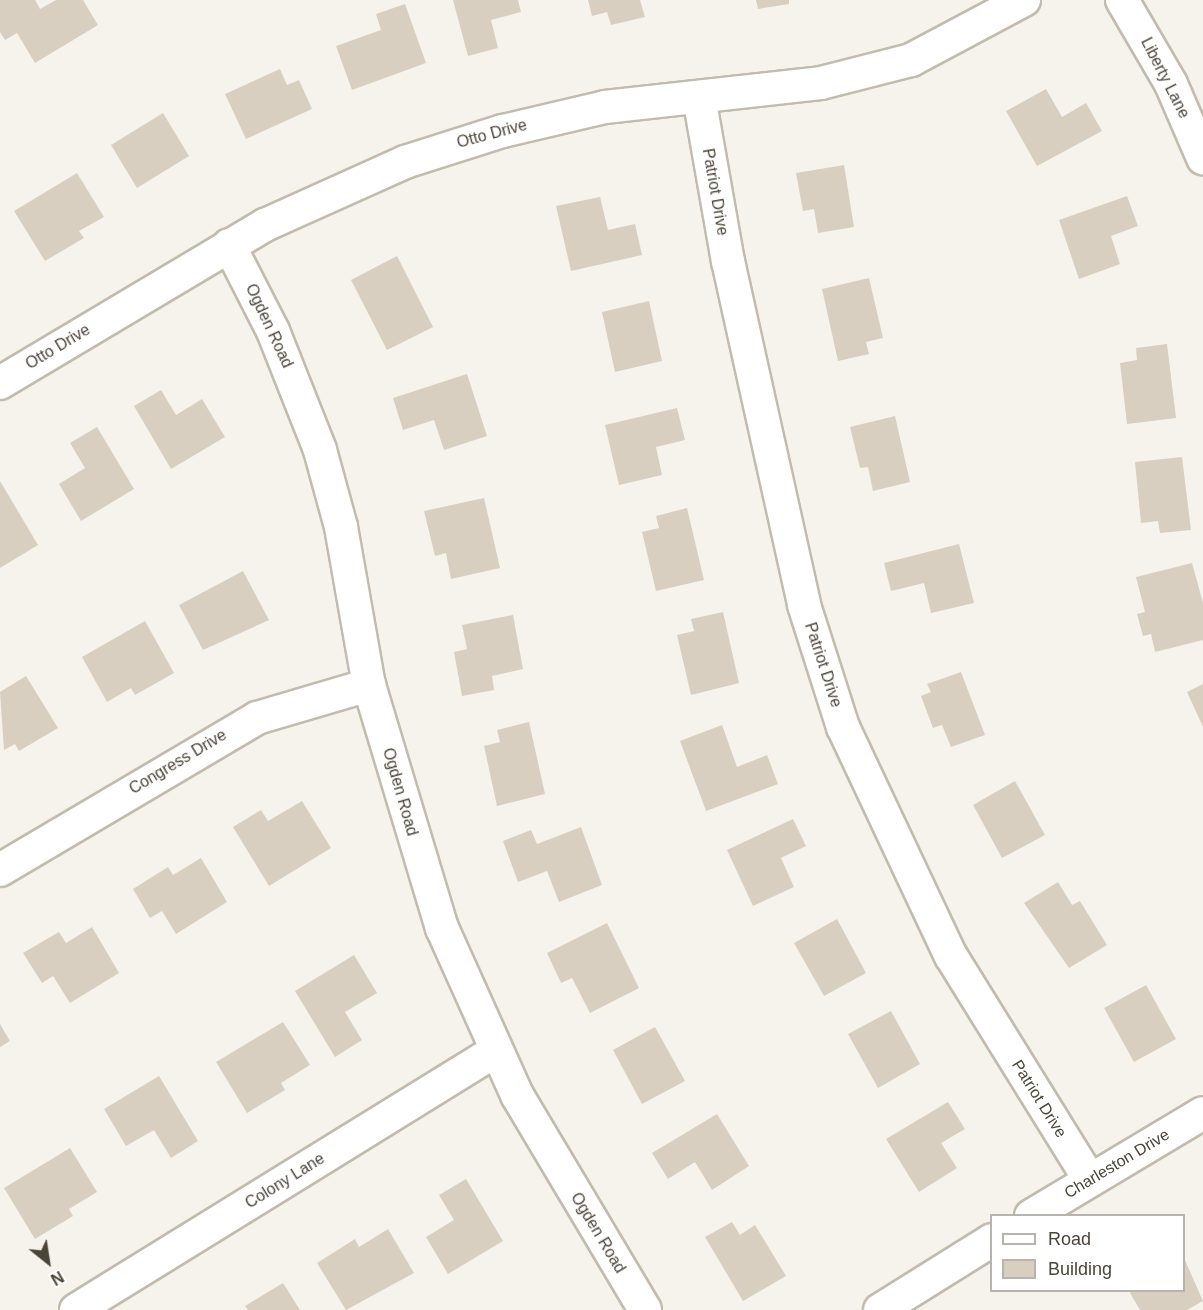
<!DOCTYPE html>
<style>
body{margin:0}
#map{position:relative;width:1203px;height:1310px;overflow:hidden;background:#f6f3ec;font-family:Helvetica,sans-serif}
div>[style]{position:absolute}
.building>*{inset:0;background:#d8cfc1}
.roads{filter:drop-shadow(2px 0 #c2bbae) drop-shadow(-2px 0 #c2bbae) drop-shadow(0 2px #c2bbae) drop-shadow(0 -2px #c2bbae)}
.minor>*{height:32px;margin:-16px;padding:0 16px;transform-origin:16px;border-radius:16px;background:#fff}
span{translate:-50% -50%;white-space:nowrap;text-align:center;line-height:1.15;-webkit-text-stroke:4.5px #fff;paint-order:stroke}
.street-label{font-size:16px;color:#4b4439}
.legend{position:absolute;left:990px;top:1214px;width:195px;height:78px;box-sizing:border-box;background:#fff;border:2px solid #b7b4b0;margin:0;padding:8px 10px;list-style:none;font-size:18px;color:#4b4439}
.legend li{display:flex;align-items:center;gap:12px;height:30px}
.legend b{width:30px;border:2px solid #b7b4b0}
.north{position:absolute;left:18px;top:1232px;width:60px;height:60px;-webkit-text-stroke:4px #fff;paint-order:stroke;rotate:150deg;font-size:16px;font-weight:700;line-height:24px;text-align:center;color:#4b4439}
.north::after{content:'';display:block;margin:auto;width:21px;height:27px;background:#4b4439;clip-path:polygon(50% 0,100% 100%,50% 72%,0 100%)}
</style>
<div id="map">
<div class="building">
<i style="clip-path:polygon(0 0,35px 0,40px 9px,56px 0,83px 0,98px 25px,35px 63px,17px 33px,5px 40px,0 32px)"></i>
<i style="clip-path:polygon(453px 0,518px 0,521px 12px,491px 20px,498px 48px,468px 56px)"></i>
<i style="clip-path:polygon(588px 0,640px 0,645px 17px,611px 25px,607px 12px,592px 16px)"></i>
<i style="clip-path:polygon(756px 0,789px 0,789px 4px,758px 9px)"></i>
<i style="clip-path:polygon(405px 4px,426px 63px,352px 90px,336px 46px,381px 30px,376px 14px)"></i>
<i style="clip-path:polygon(280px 69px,287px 85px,299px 80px,312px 109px,246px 139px,225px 94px)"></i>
<i style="clip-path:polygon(1046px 89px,1062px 117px,1086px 103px,1102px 131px,1037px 166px,1006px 111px)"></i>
<i style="clip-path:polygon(163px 113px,189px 156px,137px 188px,111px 145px)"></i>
<i style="clip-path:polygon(844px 165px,854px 227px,818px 233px,814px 209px,803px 211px,796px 173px)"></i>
<i style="clip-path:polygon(77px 173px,104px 217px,79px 231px,84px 238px,45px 261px,14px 211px)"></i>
<i style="clip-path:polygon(1127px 196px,1138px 226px,1111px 236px,1120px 264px,1079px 279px,1059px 220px)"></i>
<i style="clip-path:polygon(600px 197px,608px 230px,635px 224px,642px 255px,571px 271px,556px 206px)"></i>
<i style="clip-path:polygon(397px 256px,433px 327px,387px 350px,351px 280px)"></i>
<i style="clip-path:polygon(869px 278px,883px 338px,866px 342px,869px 354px,838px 361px,822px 289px)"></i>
<i style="clip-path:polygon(649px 301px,662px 361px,615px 372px,602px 312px)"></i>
<i style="clip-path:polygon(1167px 344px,1176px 418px,1127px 424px,1120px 363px,1137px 360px,1136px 348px)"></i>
<i style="clip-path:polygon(467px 374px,487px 436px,444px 450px,434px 420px,403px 430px,393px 398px)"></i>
<i style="clip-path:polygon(161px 390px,176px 415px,202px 399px,225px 437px,171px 469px,134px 406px)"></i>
<i style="clip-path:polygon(677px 408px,685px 440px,656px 447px,662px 475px,619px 485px,605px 425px)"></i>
<i style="clip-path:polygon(895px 416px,910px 482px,873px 491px,868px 467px,860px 468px,850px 427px)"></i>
<i style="clip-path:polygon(97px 427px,134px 489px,81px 521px,59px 484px,85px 468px,70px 443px)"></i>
<i style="clip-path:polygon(1182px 457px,1191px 530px,1160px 533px,1158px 521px,1141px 523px,1135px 462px)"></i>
<i style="clip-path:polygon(0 481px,38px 545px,0 568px)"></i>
<i style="clip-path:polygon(484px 498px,500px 568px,451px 579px,446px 553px,435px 556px,424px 511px)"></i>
<i style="clip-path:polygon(687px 508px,704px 580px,656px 591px,642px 532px,659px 528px,656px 516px)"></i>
<i style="clip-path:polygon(959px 544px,974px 603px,931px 613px,924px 583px,891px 591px,884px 563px)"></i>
<i style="clip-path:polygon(1192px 563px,1203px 603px,1203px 640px,1155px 652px,1151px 634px,1143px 636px,1137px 614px,1145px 612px,1136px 577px)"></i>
<i style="clip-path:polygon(243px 571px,269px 620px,203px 650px,179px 605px)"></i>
<i style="clip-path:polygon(723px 612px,739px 683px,691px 695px,677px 635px,694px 631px,691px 619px)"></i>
<i style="clip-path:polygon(513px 615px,523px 669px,492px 676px,494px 690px,462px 696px,454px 652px,467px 649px,462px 625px)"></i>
<i style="clip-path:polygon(145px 621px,174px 673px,135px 695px,131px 688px,107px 702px,82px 657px)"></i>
<i style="clip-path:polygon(961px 672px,985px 735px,951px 747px,942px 725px,933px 728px,921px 696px,931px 692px,927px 684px)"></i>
<i style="clip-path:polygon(26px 676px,58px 728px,19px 751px,15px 744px,4px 750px,0 692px)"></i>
<i style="clip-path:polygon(1203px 684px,1203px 727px,1187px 692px)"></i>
<i style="clip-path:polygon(529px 722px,545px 794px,497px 806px,484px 746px,500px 742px,497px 730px)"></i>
<i style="clip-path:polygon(722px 725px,737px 767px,767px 755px,778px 784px,706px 811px,680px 741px)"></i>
<i style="clip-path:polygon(1015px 781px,1045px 835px,1002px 858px,973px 805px)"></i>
<i style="clip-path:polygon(302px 801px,331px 848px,269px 886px,233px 827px,261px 810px,268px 821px)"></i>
<i style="clip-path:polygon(793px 819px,806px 846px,781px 858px,794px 887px,753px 906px,727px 850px)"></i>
<i style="clip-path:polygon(581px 827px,602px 885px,559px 902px,547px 871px,518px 882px,503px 841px,531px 830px,537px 844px)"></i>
<i style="clip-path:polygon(201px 858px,227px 902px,176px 934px,162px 911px,150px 918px,133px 889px,168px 867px,173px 875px)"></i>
<i style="clip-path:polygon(1058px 882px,1072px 905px,1080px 901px,1107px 945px,1069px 968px,1024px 903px)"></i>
<i style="clip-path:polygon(837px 919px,866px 973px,824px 996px,794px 943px)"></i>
<i style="clip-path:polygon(607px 923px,639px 988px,590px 1013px,572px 978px,561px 983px,547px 953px)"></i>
<i style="clip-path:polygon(92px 927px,119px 973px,70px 1003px,53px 976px,42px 983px,23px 953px,59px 932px,66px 943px)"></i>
<i style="clip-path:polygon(354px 955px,377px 993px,345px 1012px,362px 1040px,335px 1057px,295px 991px)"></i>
<i style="clip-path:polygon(1146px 985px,1176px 1039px,1134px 1062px,1104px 1008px)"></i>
<i style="clip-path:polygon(891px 1011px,920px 1064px,878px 1088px,848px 1034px)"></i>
<i style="clip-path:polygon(283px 1022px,310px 1065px,281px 1083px,285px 1090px,247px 1113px,216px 1062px)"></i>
<i style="clip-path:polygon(0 1024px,10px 1041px,0 1047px)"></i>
<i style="clip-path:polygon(655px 1027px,685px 1081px,642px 1104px,613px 1050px)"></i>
<i style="clip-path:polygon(159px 1076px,198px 1141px,171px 1158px,154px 1130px,126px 1146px,104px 1109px)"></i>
<i style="clip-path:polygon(948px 1102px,965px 1129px,941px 1143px,957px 1168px,919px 1192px,886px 1139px)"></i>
<i style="clip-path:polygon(717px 1114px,749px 1166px,712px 1190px,695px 1162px,668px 1179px,652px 1153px)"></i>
<i style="clip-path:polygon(70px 1148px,97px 1192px,69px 1209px,73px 1216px,35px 1239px,4px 1188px)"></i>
<i style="clip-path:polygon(466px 1179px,503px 1241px,448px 1274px,426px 1237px,454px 1220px,439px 1195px)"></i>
<i style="clip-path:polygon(732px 1222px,740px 1235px,755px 1225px,786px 1276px,743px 1301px,705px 1237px)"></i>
<i style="clip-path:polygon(388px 1229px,414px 1273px,346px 1310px,317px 1263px,355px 1239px,359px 1247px)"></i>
<i style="clip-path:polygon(1184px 1258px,1203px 1301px,1187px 1310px,1140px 1310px,1130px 1293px,1134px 1290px,1184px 1290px)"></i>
<i style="clip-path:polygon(283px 1283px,300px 1310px,248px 1310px,245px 1306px)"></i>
</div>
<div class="roads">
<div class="minor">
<i style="left:1122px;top:0;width:97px;rotate:59.7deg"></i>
<i style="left:1171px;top:84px;width:81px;rotate:66.6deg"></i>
<i style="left:699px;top:97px;width:167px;rotate:80deg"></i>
<i style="left:728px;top:261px;width:352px;rotate:77.5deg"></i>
<i style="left:804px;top:605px;width:128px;rotate:72.3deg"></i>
<i style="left:843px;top:727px;width:253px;rotate:64.8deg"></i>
<i style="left:951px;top:956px;width:264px;rotate:58.2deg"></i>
<i style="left:229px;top:245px;width:97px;rotate:62.9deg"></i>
<i style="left:273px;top:331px;width:128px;rotate:68.4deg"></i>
<i style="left:320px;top:450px;width:80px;rotate:74.7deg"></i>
<i style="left:341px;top:527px;width:160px;rotate:80deg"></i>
<i style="left:369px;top:685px;width:254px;rotate:73.3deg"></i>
<i style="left:442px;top:928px;width:183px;rotate:65.8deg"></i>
<i style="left:517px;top:1095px;width:250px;rotate:59.2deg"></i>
<i style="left:0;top:383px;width:309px;rotate:-30.8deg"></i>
<i style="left:265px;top:225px;width:154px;rotate:-24.2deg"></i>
<i style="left:405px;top:162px;width:103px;rotate:-17.6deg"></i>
<i style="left:503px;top:131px;width:105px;rotate:-13.2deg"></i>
<i style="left:605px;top:107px;width:217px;rotate:-6.3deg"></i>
<i style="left:821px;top:83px;width:93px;rotate:-14.3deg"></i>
<i style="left:911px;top:60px;width:128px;rotate:-28deg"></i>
<i style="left:0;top:870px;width:299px;rotate:-30.6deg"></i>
<i style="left:257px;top:718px;width:117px;rotate:-16.4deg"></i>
<i style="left:1031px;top:1216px;width:200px;rotate:-30.9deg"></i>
<i style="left:76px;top:1310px;width:491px;rotate:-31.7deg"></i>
<i style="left:880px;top:1310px;width:132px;rotate:-32deg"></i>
</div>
</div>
<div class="street-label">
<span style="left:1165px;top:78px;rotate:63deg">Liberty Lane</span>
<span style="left:492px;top:134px;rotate:-15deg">Otto Drive</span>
<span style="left:715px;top:192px;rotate:80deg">Patriot Drive</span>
<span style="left:269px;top:326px;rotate:65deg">Ogden Road</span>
<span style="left:58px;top:347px;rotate:-31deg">Otto Drive</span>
<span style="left:823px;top:665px;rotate:72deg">Patriot Drive</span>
<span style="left:178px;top:762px;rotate:-31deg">Congress Drive</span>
<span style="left:400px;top:792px;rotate:74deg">Ogden Road</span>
<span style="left:1039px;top:1099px;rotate:58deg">Patriot Drive</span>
<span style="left:1117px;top:1164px;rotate:-31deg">Charleston Drive</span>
<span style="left:285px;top:1181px;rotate:-32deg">Colony Lane</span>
<span style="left:598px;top:1233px;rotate:59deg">Ogden Road</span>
</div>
<ul class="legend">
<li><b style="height:8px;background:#fff"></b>Road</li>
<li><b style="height:16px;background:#d8cfc1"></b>Building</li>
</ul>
<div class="north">N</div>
</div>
